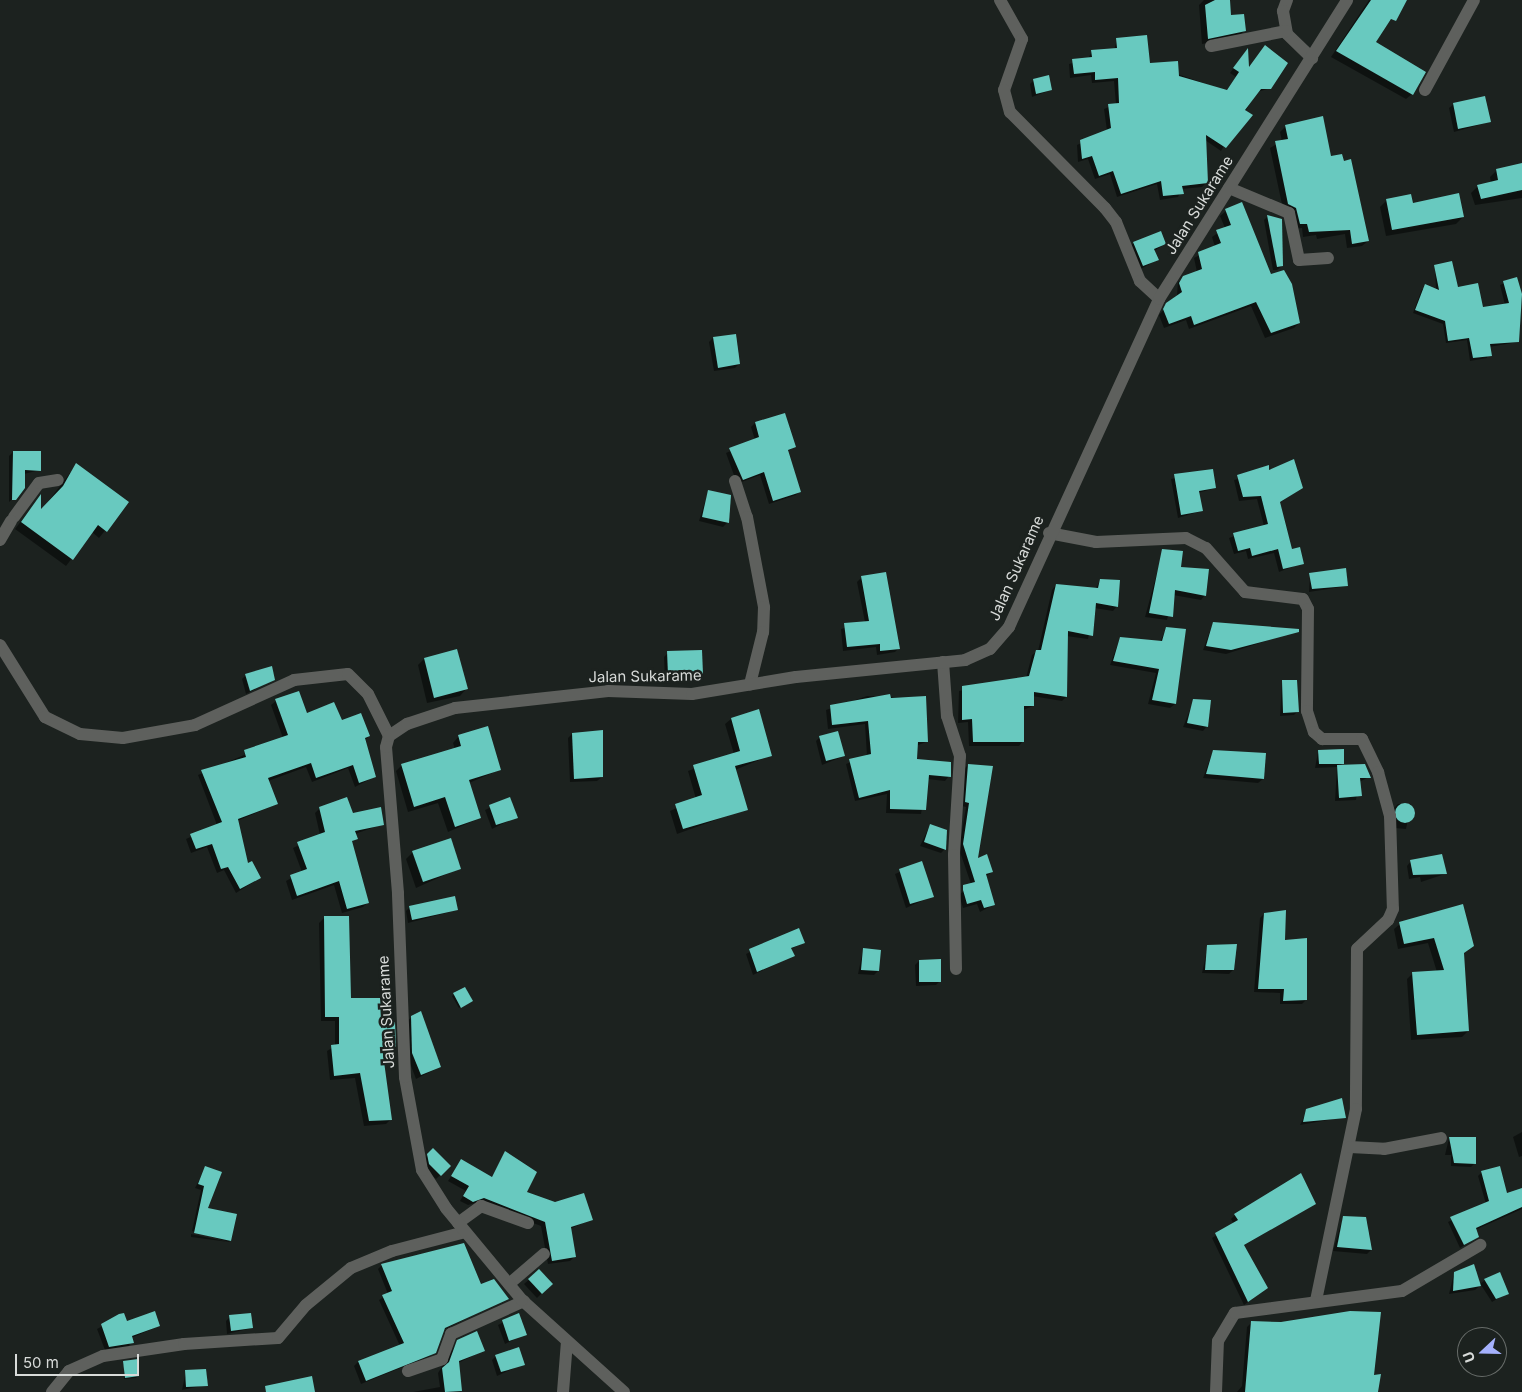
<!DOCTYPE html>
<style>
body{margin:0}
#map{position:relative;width:1522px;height:1392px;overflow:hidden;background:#1c221f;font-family:Inter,sans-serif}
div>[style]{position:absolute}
.shadow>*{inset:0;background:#0007}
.building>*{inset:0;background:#68c9bf}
.round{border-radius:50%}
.minor>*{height:12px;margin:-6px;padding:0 6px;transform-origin:6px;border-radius:6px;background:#5e605d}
span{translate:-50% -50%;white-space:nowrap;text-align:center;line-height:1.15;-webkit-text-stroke:5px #1c221f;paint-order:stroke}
.street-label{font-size:15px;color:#d8dbd9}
.north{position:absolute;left:1457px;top:1327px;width:50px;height:50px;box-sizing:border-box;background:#1c221f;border:1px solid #676c69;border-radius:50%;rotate:249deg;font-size:14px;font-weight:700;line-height:20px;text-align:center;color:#d8dbd9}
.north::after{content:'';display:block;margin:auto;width:18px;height:22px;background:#a5b1fc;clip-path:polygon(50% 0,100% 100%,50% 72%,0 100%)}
.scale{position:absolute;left:15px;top:1354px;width:124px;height:22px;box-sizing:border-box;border:2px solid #d8dbd9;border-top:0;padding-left:6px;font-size:15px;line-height:18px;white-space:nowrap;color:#d8dbd9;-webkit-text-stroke:4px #1c221f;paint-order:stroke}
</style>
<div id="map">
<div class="shadow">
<i style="clip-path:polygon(1204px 0,1228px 0,1230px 17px,1245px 30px,1238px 37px,1202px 44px,1199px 5px)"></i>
<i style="clip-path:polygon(1369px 0,1406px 0,1374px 42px,1412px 94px,1406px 99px,1331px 57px)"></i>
<i style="clip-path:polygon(1117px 40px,1149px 64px,1226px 91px,1236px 77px,1230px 73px,1247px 50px,1248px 69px,1271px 88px,1257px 92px,1221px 151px,1205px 140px,1206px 183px,1202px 187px,1182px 189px,1178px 197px,1160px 200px,1157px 184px,1117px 197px,1110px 174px,1095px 179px,1088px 159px,1078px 162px,1077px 145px,1107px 131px,1104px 109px,1116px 104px,1114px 81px,1092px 83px,1091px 75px,1070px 78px,1069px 64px,1088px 59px,1092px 51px,1114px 50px)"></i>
<i style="clip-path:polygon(1034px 80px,1051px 90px,1032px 97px,1030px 84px)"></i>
<i style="clip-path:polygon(1454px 104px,1489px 122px,1454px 132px,1449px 108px)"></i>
<i style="clip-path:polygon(1286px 126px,1330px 158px,1368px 241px,1362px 246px,1347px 248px,1345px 234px,1317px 239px,1316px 235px,1303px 237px,1302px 228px,1294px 229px,1283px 209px,1270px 148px,1282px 141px,1280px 132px)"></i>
<i style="clip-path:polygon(1522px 165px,1522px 198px,1475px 205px,1471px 193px,1478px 186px,1491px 183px,1490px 177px,1497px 170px)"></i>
<i style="clip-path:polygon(1387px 200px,1412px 205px,1463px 217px,1456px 224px,1386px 236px,1380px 207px)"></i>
<i style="clip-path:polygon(1226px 211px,1299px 323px,1294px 328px,1265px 338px,1251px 306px,1189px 329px,1186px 320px,1164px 328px,1159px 315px,1177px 295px,1178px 282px,1197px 272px,1194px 258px,1215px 247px,1212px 237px,1225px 228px,1220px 216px)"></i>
<i style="clip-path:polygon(1268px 216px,1282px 266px,1277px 270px,1273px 270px,1264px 220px)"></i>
<i style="clip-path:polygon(1134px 243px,1165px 244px,1154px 251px,1157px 260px,1139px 270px,1129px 247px)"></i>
<i style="clip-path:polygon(1435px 266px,1482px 308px,1505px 305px,1500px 285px,1516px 278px,1522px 298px,1518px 342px,1489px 347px,1487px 358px,1470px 361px,1467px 340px,1446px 343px,1443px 324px,1413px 313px,1422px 289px,1436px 290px)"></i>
<i style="clip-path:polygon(713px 338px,739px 364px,735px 368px,714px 371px,709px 342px)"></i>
<i style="clip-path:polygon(755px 423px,794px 447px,787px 452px,800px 491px,796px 495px,769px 504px,760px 475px,739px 483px,735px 478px,726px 453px,755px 440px,751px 427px)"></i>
<i style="clip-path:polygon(13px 452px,40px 470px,24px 474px,24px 488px,9px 502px,9px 456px)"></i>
<i style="clip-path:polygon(77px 464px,127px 503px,99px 538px,92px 532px,66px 566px,15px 529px,40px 497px,40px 512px)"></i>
<i style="clip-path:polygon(1212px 470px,1215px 488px,1198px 493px,1201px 511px,1178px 518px,1171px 479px)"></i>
<i style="clip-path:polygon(1268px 472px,1302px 488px,1279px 503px,1291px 550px,1302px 563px,1279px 572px,1274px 553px,1248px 559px,1246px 551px,1234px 554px,1229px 538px,1264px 526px,1257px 499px,1239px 501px,1234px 480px)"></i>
<i style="clip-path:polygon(708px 492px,728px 522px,723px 527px,699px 521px)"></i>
<i style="clip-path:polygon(1163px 551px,1205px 595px,1201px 600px,1173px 595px,1167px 620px,1145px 617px)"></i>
<i style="clip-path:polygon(1310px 574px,1347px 586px,1309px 592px)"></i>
<i style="clip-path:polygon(861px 578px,899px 648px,895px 652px,877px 655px,876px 647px,843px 651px,841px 629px,865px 622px,857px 582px)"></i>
<i style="clip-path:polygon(1101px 580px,1117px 606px,1113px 611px,1094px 608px,1088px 639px,1066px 636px,1066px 697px,1062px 701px,1032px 696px,1033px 706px,1023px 710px,1023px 741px,1019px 746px,969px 746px,968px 722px,958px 723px,959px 691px,1026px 678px,1032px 655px,1038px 651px,1052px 590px,1056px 585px,1095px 589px)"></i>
<i style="clip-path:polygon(1213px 623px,1293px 632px,1226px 654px,1203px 650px)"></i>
<i style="clip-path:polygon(1166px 629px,1175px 704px,1170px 708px,1148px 704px,1156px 673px,1110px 665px,1120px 638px,1160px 642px)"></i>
<i style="clip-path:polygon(668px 653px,701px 673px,697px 678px,665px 679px,664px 657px)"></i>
<i style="clip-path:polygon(424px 659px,466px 689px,460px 696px,427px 703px,418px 665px)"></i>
<i style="clip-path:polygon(246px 675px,274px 679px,246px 694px,242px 679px)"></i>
<i style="clip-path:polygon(1282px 682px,1298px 711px,1294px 715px,1280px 716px)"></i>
<i style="clip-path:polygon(867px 696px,924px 698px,926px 742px,916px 746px,916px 760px,949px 776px,945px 781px,927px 779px,921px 814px,886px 813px,887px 794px,855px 801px,846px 764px,867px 756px,865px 724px,828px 729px,826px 710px)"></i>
<i style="clip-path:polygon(1194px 700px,1207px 726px,1203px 731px,1183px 727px)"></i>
<i style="clip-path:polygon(276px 701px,369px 736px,364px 741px,374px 777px,355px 787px,348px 768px,312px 782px,306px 767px,268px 781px,277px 804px,237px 821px,248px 865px,260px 878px,236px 893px,224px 870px,217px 873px,207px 847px,191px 853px,186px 839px,217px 825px,198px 775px,283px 738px,271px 705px)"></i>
<i style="clip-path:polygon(731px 719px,771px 755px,735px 770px,746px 809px,677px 834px,670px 811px,696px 799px,688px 771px,734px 754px,725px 724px)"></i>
<i style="clip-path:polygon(572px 734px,602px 777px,597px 781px,570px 782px,568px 738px)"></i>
<i style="clip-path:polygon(459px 736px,499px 770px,469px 783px,480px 818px,448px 832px,438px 803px,408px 812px,396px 771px,402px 765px,455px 749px,453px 743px)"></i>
<i style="clip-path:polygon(820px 737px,844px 756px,822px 765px,816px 741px)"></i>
<i style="clip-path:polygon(1213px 751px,1263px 779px,1258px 783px,1203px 778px)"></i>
<i style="clip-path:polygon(1318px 752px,1343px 763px,1339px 767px,1369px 777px,1359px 782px,1356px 800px,1335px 801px,1337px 767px,1315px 768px)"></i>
<i style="clip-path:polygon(968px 765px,976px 860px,992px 872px,985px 877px,993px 905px,980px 912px,977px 904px,963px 908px,959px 895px,971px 884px,959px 849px,966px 807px,962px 806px,964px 769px)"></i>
<i style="clip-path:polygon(509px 799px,516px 817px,492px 829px,485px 810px)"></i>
<i style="clip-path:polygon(1398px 804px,1411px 804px,1406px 829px,1395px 828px,1394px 808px)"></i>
<i style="clip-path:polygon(320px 808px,383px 824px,355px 834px,351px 844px,368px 902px,363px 907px,342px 913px,334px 885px,292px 900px,286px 881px,302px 872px,293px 848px,320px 835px,315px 813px)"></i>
<i style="clip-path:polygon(930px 825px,945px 849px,941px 853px,920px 846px)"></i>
<i style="clip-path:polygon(413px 852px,460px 868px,416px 888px,406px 859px)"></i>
<i style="clip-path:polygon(1411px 861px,1445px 874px,1421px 882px,1420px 877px,1409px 879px,1407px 866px)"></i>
<i style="clip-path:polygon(922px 863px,933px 896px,906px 908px,895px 874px)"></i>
<i style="clip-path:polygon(410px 907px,457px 910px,408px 923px,406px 911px)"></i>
<i style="clip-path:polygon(1264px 914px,1283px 941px,1306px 1000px,1302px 1004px,1280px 1004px,1280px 993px,1254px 992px,1260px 918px)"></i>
<i style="clip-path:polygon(324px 918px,349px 999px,394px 1046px,382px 1052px,391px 1119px,386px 1124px,364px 1126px,355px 1078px,330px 1080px,327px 1051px,335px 1046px,335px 1021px,321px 1021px,319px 923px)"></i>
<i style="clip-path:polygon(1400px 924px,1473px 945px,1463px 954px,1468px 1031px,1462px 1037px,1411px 1040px,1407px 979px,1413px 973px,1437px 972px,1428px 943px,1398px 949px,1394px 929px)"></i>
<i style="clip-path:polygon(798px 929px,803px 943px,791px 949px,793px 956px,753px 975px,746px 954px)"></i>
<i style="clip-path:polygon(1208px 946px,1233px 970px,1229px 974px,1202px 973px)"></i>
<i style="clip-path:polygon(863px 950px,878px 971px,874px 975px,858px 974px)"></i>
<i style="clip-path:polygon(919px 961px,940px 981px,936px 985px,916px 986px,915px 965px)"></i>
<i style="clip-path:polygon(465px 988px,470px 1002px,459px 1008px,452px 996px)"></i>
<i style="clip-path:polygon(412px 1017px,440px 1067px,416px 1079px,408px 1058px,407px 1021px)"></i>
<i style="clip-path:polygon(1307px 1111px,1345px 1117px,1300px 1125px)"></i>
<i style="clip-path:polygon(1522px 1132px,1522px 1156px,1519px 1157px,1513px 1137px)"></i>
<i style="clip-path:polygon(1449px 1138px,1475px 1163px,1471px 1167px,1451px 1166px,1451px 1155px,1445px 1155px)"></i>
<i style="clip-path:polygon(433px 1149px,450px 1166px,436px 1179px,425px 1169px,424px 1159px)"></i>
<i style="clip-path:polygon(505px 1153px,525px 1192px,591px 1219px,570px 1229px,575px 1256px,570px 1261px,548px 1264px,541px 1226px,479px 1202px,468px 1205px,460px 1201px,466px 1191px,448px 1181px,462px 1160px,491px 1178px)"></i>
<i style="clip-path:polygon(206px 1167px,206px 1209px,230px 1241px,229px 1242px,192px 1231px,201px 1190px,195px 1188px)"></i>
<i style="clip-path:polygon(1482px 1172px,1507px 1195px,1522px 1189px,1522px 1209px,1475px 1230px,1478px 1237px,1460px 1248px,1448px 1222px,1486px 1204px,1478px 1176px)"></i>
<i style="clip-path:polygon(1315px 1204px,1243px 1246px,1267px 1288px,1244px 1305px,1212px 1238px,1234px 1224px,1231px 1219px,1235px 1215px)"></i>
<i style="clip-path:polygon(1343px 1217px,1365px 1218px,1371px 1250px,1367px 1254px,1333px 1251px)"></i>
<i style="clip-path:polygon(191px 1234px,229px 1242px,191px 1237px)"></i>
<i style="clip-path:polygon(382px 1265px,480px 1286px,503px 1300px,443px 1330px,430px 1356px,361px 1384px,354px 1366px,358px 1362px,400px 1346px,379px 1300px,388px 1294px,378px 1269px)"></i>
<i style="clip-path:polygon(539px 1271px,551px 1284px,537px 1298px,524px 1284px)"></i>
<i style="clip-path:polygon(1454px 1273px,1479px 1285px,1485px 1280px,1507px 1293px,1492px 1302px,1481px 1285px,1475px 1290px,1449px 1294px)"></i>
<i style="clip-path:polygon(123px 1315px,126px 1323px,159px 1326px,131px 1338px,129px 1347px,105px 1350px,97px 1329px)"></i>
<i style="clip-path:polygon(518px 1315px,525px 1334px,505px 1344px,498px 1325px)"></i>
<i style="clip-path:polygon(230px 1317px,252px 1328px,227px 1334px,226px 1321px)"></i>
<i style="clip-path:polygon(1252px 1322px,1372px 1376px,1377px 1392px,1237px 1392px,1242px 1386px,1247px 1327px)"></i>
<i style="clip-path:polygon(458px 1341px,483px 1351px,458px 1363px,461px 1392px,413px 1392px,440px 1387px,438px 1373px)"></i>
<i style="clip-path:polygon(496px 1356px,523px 1364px,497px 1376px,492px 1360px)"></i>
<i style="clip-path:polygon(124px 1362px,138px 1376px,136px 1378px,124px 1379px)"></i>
<i style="clip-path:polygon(186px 1371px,206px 1385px,182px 1390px)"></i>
</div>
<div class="building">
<i style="clip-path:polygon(1215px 0,1230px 0,1231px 15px,1244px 14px,1246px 31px,1208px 39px,1205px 5px)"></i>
<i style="clip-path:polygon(1371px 0,1407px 0,1396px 21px,1391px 19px,1376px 42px,1426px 72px,1413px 95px,1336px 51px)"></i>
<i style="clip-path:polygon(1147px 35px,1150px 63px,1178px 61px,1179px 76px,1227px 90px,1239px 72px,1233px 68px,1248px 48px,1249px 67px,1265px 45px,1288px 63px,1271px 89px,1261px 89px,1245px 110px,1253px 115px,1226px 148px,1206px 135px,1208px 183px,1182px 186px,1184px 194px,1163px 196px,1161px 181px,1121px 194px,1113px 171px,1099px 176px,1092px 156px,1082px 159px,1080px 140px,1111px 128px,1108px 104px,1119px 103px,1118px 78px,1095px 80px,1095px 72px,1074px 74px,1072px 59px,1092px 57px,1091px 50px,1117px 48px,1116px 38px)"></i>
<i style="clip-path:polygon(1049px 75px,1052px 90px,1036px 94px,1033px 79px)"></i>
<i style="clip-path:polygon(1485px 96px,1491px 122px,1458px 129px,1453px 103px)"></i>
<i style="clip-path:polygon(1323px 116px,1331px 156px,1342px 154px,1344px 161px,1351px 159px,1369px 241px,1352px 244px,1350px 230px,1309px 232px,1307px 224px,1300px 224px,1296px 208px,1288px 204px,1275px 141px,1288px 139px,1285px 125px)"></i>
<i style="clip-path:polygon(1522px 163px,1522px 190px,1481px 199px,1477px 185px,1498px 180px,1496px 169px)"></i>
<i style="clip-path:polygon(1459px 193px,1464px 217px,1392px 230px,1386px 199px,1411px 194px,1413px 203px)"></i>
<i style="clip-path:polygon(1242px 202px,1271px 274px,1284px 270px,1292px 284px,1300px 323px,1271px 333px,1256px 302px,1194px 325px,1191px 316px,1169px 324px,1163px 309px,1166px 303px,1182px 292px,1179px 283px,1183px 276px,1202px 269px,1198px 252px,1221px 243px,1216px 230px,1231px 225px,1225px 209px)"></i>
<i style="clip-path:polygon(1267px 215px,1282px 219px,1283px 266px,1277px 267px)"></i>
<i style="clip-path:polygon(1161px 231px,1166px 244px,1154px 249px,1159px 260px,1143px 266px,1133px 242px)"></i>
<i style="clip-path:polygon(1452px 261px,1458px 287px,1478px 283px,1483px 307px,1509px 303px,1503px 281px,1517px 277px,1522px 294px,1519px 342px,1490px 344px,1492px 356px,1473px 358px,1469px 338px,1448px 341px,1445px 321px,1415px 310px,1425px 284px,1439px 290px,1434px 265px)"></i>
<i style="clip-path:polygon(736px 334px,740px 364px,718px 368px,713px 337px)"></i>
<i style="clip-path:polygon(785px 413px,796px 447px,788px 450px,801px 492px,773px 501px,764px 472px,743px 480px,729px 448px,759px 437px,755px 422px)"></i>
<i style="clip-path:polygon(13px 451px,41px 451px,41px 471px,25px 470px,25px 488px,16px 500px,12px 500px)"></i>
<i style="clip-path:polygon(1294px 459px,1303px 488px,1280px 502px,1292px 549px,1300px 547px,1304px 564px,1283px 569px,1278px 549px,1252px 556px,1250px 548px,1238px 551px,1233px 533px,1268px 524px,1261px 496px,1243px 497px,1237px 475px,1269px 465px,1269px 470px)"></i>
<i style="clip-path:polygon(76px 463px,129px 502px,107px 532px,98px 525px,73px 560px,21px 522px,41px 494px,41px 509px,63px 486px)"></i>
<i style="clip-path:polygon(1213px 469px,1216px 488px,1199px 491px,1203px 511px,1181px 515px,1174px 474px)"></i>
<i style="clip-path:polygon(708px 490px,731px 495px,729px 523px,702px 517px)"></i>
<i style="clip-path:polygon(1162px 549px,1183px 551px,1181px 567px,1209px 569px,1206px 596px,1175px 590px,1173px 617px,1149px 613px)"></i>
<i style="clip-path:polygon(1346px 568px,1348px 586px,1312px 589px,1309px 573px)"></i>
<i style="clip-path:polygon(886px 572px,900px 649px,880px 651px,880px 644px,847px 647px,844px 623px,869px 621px,861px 576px)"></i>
<i style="clip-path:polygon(1100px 579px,1120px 580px,1118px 607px,1096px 603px,1093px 636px,1068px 631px,1067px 697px,1034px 692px,1034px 706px,1024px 706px,1024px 742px,973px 742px,972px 719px,962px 720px,962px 686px,1029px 676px,1036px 650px,1041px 650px,1056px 584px,1098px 588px)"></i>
<i style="clip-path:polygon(1213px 622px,1299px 629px,1299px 632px,1231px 650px,1206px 646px)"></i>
<i style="clip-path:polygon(1166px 627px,1186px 629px,1176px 704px,1152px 700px,1159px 669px,1113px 661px,1120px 637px,1162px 641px)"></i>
<i style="clip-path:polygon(457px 649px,468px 689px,434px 698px,424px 658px)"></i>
<i style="clip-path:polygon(702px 650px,703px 674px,668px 675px,667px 651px)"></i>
<i style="clip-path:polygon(272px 666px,275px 680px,250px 691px,245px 674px)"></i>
<i style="clip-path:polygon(1282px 680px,1297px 680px,1299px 712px,1283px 713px)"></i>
<i style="clip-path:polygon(299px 691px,307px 713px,334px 702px,342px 720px,361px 713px,370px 736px,365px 738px,376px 777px,359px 783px,353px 765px,316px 778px,311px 763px,268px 778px,278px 804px,238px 819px,248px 863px,252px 861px,261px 878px,240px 889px,228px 867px,221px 869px,212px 844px,196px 849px,190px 834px,222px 822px,201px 770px,246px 757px,244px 750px,288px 735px,275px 699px)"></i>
<i style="clip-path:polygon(890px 694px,891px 698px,926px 696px,928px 742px,918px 742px,917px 759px,951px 762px,951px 777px,929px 775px,926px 810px,890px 809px,890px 790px,859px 798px,849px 759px,871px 754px,868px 721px,832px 725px,830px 705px)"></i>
<i style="clip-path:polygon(1193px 699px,1211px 700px,1208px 727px,1187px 723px)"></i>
<i style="clip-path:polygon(759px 709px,772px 756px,735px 766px,748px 810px,683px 829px,675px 804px,702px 795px,693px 765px,740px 751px,731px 718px)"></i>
<i style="clip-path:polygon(488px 726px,501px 770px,469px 780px,481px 818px,455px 827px,445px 797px,414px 807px,401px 764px,461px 746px,458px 735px)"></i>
<i style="clip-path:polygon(603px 730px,603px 777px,574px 779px,572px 733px)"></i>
<i style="clip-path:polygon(838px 731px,845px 756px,826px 761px,819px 736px)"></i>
<i style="clip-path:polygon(1344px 749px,1344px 764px,1319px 764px,1318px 750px)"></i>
<i style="clip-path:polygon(1213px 750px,1266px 753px,1264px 779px,1206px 774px)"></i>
<i style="clip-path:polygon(968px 764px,993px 766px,978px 858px,987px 854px,993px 872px,986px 874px,995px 905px,984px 908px,981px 900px,967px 904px,963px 890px,963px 885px,975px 882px,963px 844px,969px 803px,965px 802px)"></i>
<i style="clip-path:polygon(1365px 764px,1371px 778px,1360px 778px,1362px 796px,1339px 798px,1337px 765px)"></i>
<i style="clip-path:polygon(347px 797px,353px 813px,381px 807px,384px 825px,355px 831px,358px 839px,352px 841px,369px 903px,347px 909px,339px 881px,297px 896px,290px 875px,307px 869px,297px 842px,325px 832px,319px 807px)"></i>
<i style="clip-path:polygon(510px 797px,518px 818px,496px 825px,489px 805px)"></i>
<i class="round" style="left:1395px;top:803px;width:20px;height:20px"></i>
<i style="clip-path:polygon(930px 824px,947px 830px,946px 850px,924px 842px)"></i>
<i style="clip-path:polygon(451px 838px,461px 869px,423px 882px,412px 851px)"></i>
<i style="clip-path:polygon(1442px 854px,1447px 874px,1413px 875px,1410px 860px)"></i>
<i style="clip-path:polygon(922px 861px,934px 897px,910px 904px,899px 869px)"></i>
<i style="clip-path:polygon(455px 896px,458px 910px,412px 920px,409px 906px)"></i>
<i style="clip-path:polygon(1463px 904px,1474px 946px,1464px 953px,1469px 1031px,1417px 1035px,1412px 972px,1444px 970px,1434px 938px,1404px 944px,1399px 922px)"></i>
<i style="clip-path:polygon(1286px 910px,1285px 940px,1307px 938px,1307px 1000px,1283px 1001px,1284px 989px,1258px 989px,1264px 913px)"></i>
<i style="clip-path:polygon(324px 916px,349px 916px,351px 998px,381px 998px,381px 1028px,395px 1022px,396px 1047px,382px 1047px,392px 1120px,369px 1121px,360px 1073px,334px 1076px,331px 1045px,339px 1044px,339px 1017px,325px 1017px)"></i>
<i style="clip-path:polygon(799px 928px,805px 943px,791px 948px,795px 956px,757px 972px,749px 949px)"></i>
<i style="clip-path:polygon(1237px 944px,1234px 970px,1205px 970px,1207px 945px)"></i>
<i style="clip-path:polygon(863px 948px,881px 950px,879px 971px,861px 970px)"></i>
<i style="clip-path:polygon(941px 959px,941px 982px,919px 982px,919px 960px)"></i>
<i style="clip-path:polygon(465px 987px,473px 1001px,461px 1008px,453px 993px)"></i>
<i style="clip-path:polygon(421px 1011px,441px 1067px,421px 1075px,412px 1053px,411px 1016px)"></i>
<i style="clip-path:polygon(1342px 1098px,1346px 1118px,1303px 1122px,1306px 1109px)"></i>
<i style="clip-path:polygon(1449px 1137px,1476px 1137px,1476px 1164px,1454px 1163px)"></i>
<i style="clip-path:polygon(433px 1148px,451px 1166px,441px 1176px,429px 1164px,427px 1154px)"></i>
<i style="clip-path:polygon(505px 1151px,537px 1172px,527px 1192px,555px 1202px,584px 1193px,593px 1220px,571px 1227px,576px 1257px,552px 1261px,545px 1222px,484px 1198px,473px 1202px,463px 1196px,469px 1186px,451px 1176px,461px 1159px,492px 1177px)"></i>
<i style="clip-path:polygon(205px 1166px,222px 1172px,208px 1208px,237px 1214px,231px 1241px,194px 1233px,204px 1186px,198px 1184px)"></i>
<i style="clip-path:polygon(1500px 1166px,1507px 1193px,1522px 1188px,1522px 1207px,1476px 1228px,1479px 1237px,1464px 1245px,1450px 1217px,1489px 1201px,1481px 1171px)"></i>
<i style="clip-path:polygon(1301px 1173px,1316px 1204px,1244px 1245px,1268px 1288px,1248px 1302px,1215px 1233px,1238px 1220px,1234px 1214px)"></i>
<i style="clip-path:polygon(1343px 1216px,1366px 1217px,1372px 1250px,1337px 1247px)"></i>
<i style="clip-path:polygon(464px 1243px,481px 1284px,494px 1279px,509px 1299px,445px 1328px,436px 1353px,366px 1381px,358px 1361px,404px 1343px,382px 1295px,392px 1291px,381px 1264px)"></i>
<i style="clip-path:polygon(1474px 1264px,1481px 1286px,1453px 1291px,1454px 1272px)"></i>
<i style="clip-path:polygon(539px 1269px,553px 1284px,542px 1294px,528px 1279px)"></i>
<i style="clip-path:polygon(1500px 1272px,1509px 1294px,1496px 1299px,1484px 1279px)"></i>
<i style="clip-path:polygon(155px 1311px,160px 1326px,132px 1336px,134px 1343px,109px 1347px,101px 1324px,119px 1314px,124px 1313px,127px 1321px)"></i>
<i style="clip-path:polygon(1350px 1311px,1381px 1312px,1374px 1375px,1381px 1374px,1378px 1392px,1245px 1392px,1251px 1321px,1281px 1322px)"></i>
<i style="clip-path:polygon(251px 1313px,253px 1328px,231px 1331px,229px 1315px)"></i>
<i style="clip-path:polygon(519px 1313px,527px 1335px,509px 1341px,502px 1320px)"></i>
<i style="clip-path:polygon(477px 1331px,485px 1351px,459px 1361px,462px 1391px,445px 1392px,442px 1368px,449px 1362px,457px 1340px)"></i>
<i style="clip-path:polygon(519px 1347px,525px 1365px,501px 1372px,495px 1355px)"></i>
<i style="clip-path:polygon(138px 1359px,139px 1376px,125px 1378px,123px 1361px)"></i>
<i style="clip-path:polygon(206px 1369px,208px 1386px,186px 1387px,185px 1370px)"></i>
<i style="clip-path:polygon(312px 1376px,315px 1392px,266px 1392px,265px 1386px)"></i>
</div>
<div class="minor">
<i style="left:1000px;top:0;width:45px;rotate:60.6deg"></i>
<i style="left:1022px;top:39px;width:54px;rotate:109.4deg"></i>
<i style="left:1004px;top:90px;width:23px;rotate:75deg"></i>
<i style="left:1010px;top:112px;width:135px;rotate:45.3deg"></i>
<i style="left:1105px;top:208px;width:18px;rotate:52deg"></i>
<i style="left:1116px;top:222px;width:64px;rotate:67.9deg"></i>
<i style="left:1140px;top:281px;width:26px;rotate:43deg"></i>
<i style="left:1287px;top:0;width:12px;rotate:110deg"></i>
<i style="left:1283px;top:11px;width:23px;rotate:80deg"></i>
<i style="left:1287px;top:34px;width:35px;rotate:44deg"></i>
<i style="left:1211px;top:46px;width:76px;rotate:-11.3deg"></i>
<i style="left:1425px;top:90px;width:102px;rotate:-61.4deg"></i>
<i style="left:1229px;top:188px;width:65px;rotate:22.6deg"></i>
<i style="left:1289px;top:213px;width:48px;rotate:78deg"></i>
<i style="left:1299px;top:260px;width:29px;rotate:-4deg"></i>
<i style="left:735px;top:481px;width:38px;rotate:72deg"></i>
<i style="left:747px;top:517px;width:92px;rotate:79.3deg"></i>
<i style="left:764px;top:607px;width:25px;rotate:92deg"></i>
<i style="left:763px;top:632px;width:54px;rotate:104deg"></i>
<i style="left:14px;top:517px;width:42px;rotate:-53.7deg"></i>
<i style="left:39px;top:483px;width:19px;rotate:-9deg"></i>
<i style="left:1049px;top:533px;width:48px;rotate:10.8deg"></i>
<i style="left:1096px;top:542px;width:90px;rotate:-2.5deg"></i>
<i style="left:1186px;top:538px;width:22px;rotate:27deg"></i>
<i style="left:1206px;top:548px;width:59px;rotate:48.4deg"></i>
<i style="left:1245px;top:592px;width:58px;rotate:6.9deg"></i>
<i style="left:1303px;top:599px;width:11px;rotate:63deg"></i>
<i style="left:1308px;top:609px;width:102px;rotate:90.6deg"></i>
<i style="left:1307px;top:711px;width:22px;rotate:72deg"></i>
<i style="left:1314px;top:732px;width:11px;rotate:41deg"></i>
<i style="left:1322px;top:739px;width:40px"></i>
<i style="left:1362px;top:739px;width:37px;rotate:64deg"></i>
<i style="left:1378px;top:772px;width:46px;rotate:74.7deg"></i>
<i style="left:1390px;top:816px;width:93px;rotate:88.2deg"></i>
<i style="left:1393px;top:909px;width:12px;rotate:114deg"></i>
<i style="left:1388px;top:920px;width:42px;rotate:136.9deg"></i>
<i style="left:1357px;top:949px;width:160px;rotate:90.4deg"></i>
<i style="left:1356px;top:1109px;width:196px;rotate:101.8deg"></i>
<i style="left:0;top:540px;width:22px;rotate:-60deg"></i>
<i style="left:0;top:645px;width:85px;rotate:58deg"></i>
<i style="left:45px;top:717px;width:39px;rotate:26deg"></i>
<i style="left:80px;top:734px;width:43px;rotate:5.3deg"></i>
<i style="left:123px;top:738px;width:73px;rotate:-10.2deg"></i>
<i style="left:195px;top:725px;width:109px;rotate:-24.4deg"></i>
<i style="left:294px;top:680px;width:54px;rotate:-6.3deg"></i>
<i style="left:348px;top:674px;width:28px;rotate:45deg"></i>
<i style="left:368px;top:694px;width:47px;rotate:63.4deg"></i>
<i style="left:943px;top:662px;width:54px;rotate:85.8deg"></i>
<i style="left:947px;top:716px;width:42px;rotate:72deg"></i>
<i style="left:960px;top:756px;width:99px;rotate:93.5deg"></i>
<i style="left:954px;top:855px;width:114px;rotate:89deg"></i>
<i style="left:1350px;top:1147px;width:34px;rotate:3deg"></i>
<i style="left:1384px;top:1149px;width:58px;rotate:-10.9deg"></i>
<i style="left:458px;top:1223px;width:29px;rotate:-36deg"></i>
<i style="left:481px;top:1206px;width:50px;rotate:19.9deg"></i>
<i style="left:509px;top:1284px;width:46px;rotate:-40.6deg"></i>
<i style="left:408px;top:1371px;width:36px;rotate:-19deg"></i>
<i style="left:442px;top:1359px;width:27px;rotate:-70deg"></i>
<i style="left:451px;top:1334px;width:80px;rotate:-24.3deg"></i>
<i style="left:52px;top:1392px;width:27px;rotate:-51deg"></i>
<i style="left:69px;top:1371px;width:37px;rotate:-24deg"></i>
<i style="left:103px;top:1356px;width:82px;rotate:-8.4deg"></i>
<i style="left:184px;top:1344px;width:94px;rotate:-3.7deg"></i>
<i style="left:278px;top:1338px;width:43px;rotate:-49.7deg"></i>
<i style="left:306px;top:1305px;width:58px;rotate:-39.4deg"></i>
<i style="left:351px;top:1268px;width:44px;rotate:-22.5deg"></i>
<i style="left:392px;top:1251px;width:75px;rotate:-14.6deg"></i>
<i style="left:563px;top:1392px;width:51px;rotate:-85.5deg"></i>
<i style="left:624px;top:1392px;width:137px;rotate:-138deg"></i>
<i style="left:522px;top:1300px;width:119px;rotate:-129.6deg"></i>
<i style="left:446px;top:1208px;width:45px;rotate:-122.3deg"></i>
<i style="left:422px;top:1170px;width:95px;rotate:-100.4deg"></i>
<i style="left:405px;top:1077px;width:184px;rotate:-92.2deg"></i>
<i style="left:398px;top:893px;width:146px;rotate:-94.7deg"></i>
<i style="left:386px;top:747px;width:11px;rotate:-75deg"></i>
<i style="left:389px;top:736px;width:22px;rotate:-34deg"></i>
<i style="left:407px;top:724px;width:51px;rotate:-18.4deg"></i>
<i style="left:455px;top:708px;width:154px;rotate:-6.3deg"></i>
<i style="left:608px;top:691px;width:84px;rotate:2deg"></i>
<i style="left:692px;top:694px;width:105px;rotate:-9.3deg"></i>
<i style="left:796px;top:677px;width:170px;rotate:-5.7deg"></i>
<i style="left:965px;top:660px;width:27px;rotate:-24deg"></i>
<i style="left:990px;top:649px;width:29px;rotate:-49deg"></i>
<i style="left:1009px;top:627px;width:361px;rotate:-65.4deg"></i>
<i style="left:1159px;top:299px;width:353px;rotate:-57.8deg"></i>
<i style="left:1216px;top:1392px;width:51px;rotate:-87.8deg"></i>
<i style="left:1218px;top:1341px;width:33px;rotate:-59deg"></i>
<i style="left:1235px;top:1313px;width:168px;rotate:-7.5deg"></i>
<i style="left:1402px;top:1291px;width:91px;rotate:-30.5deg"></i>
</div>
<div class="street-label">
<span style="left:1199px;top:205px;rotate:-58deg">Jalan Sukarame</span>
<span style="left:1016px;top:568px;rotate:-66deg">Jalan Sukarame</span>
<span style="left:645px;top:676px;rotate:-1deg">Jalan Sukarame</span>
<span style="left:386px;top:1012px;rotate:-93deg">Jalan Sukarame</span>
</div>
<div class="north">U</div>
<div class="scale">50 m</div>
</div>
